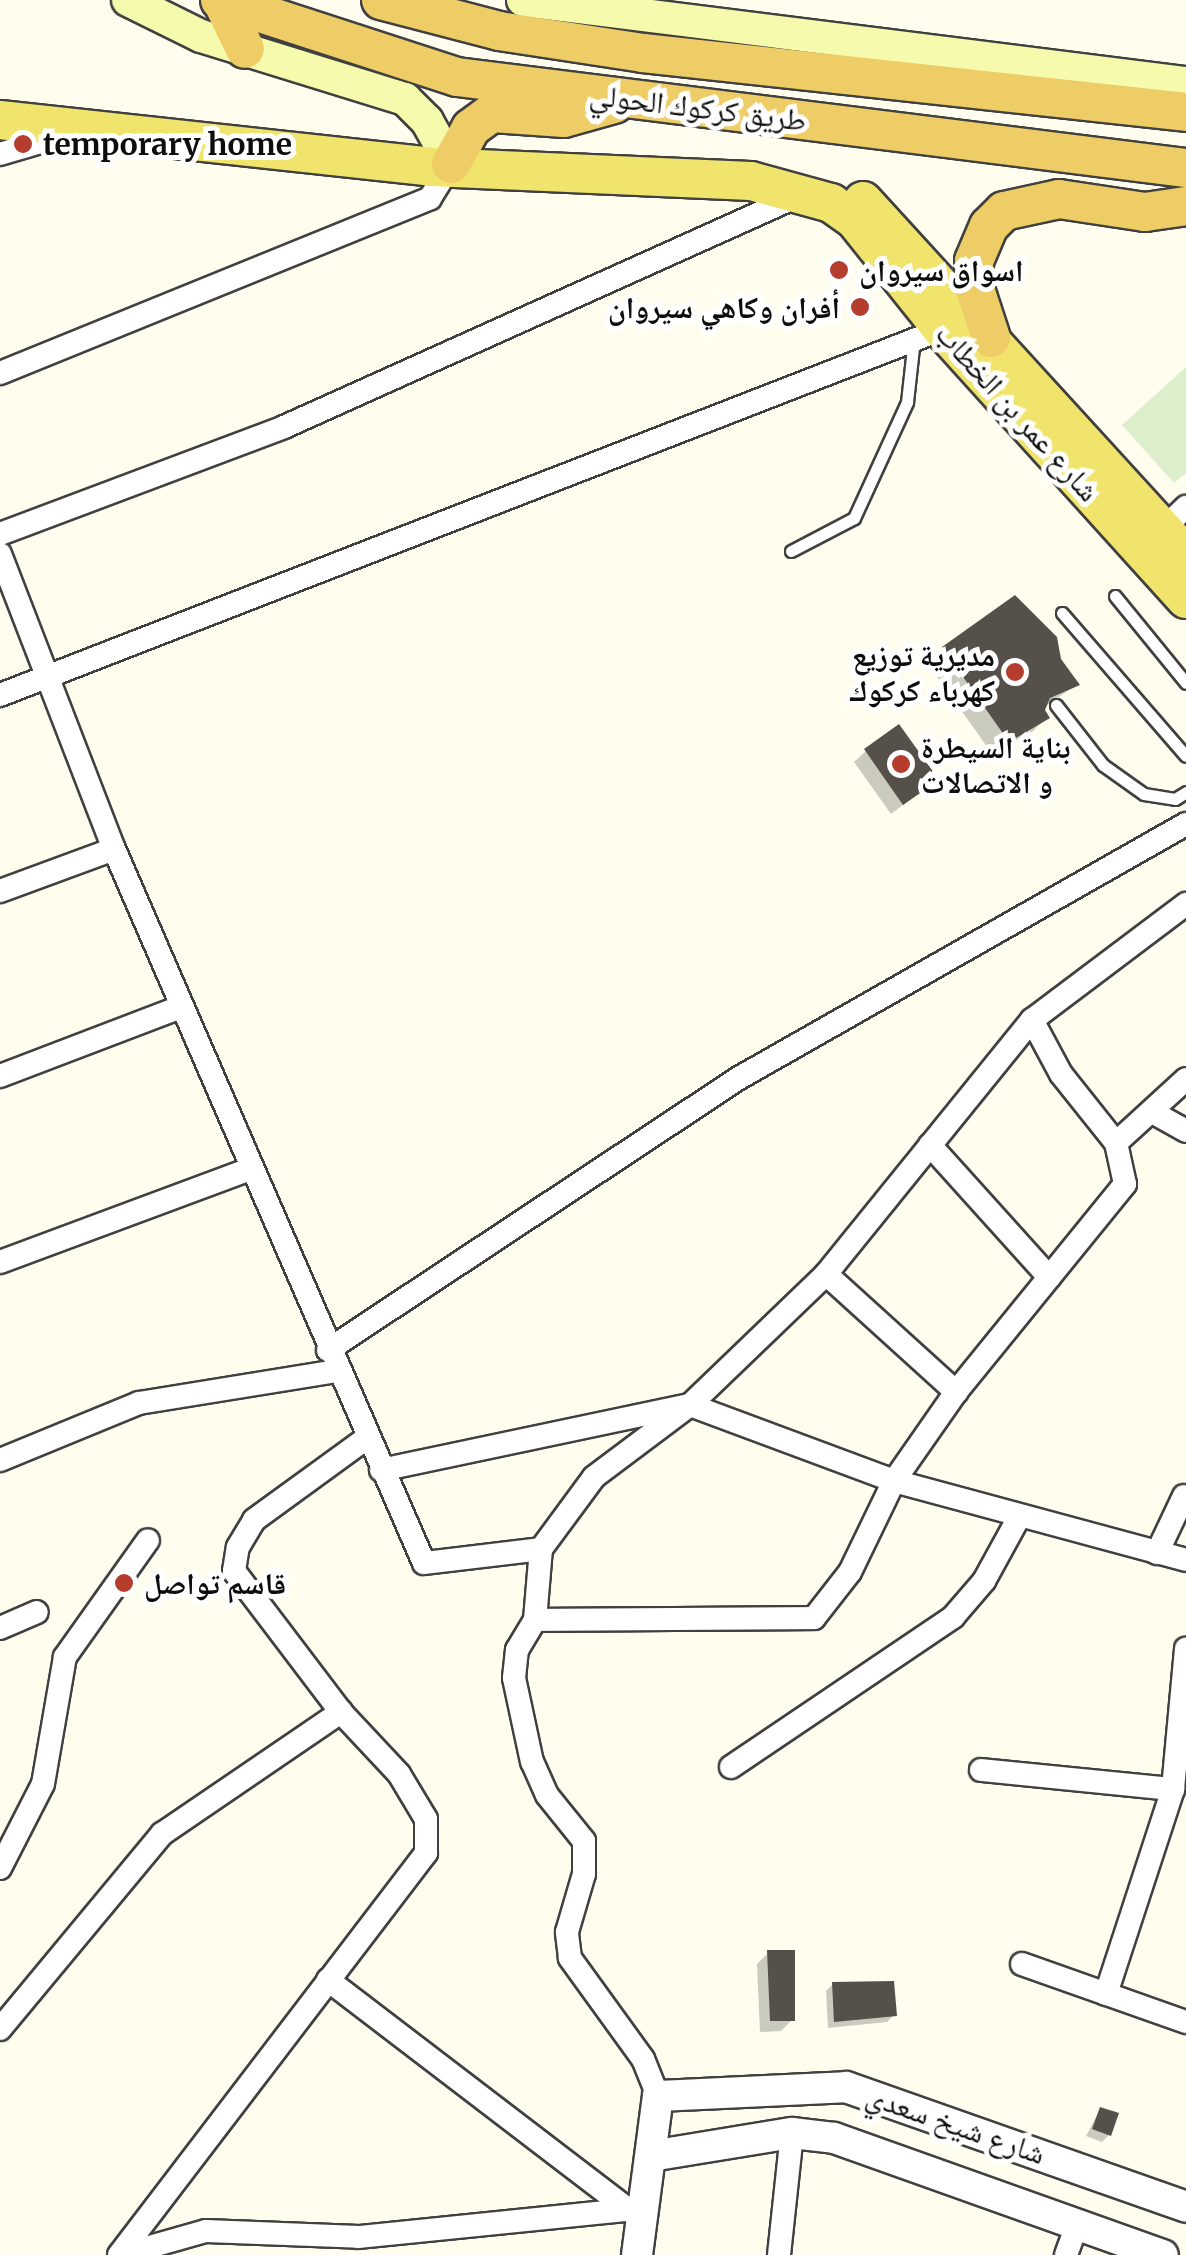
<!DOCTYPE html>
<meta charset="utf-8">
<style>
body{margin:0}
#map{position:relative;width:1186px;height:2255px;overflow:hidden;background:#fefdee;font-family:Merriweather,"Noto Naskh Arabic",serif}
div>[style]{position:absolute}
.pitch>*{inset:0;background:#dceecb}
.shadow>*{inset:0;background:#0003}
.building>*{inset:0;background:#55504a}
.roads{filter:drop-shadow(2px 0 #404040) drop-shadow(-2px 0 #404040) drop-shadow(0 2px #404040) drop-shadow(0 -2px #404040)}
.service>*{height:11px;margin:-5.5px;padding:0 5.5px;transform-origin:5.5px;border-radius:5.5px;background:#fff}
.minor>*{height:22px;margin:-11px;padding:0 11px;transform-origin:11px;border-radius:11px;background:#fff}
.tertiary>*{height:30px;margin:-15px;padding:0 15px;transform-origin:15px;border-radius:15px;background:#fff}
.secondary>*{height:32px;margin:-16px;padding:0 16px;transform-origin:16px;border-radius:16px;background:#f6faad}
.primary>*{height:38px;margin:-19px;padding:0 19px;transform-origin:19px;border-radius:19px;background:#f0e46c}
.trunk>*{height:38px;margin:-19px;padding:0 19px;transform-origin:19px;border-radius:19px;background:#ec6}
.dots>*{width:28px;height:28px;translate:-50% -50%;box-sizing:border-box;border:5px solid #fff;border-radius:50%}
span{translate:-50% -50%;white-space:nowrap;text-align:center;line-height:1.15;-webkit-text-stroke:10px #fff;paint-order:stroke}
.street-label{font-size:30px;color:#0d0d0d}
.poi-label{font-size:30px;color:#0d0d0d;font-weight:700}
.left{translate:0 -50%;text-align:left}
.right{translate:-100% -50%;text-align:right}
</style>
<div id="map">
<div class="pitch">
<i style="clip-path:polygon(1186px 367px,1186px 473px,1174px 483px,1122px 425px)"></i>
</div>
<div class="shadow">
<i style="clip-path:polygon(1015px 598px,1076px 685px,1043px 708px,1047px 717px,1032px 732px,993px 755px,928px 664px)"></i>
<i style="clip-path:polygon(866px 751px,936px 780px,891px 814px,854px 762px)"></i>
<i style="clip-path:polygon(768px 1953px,792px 2020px,781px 2031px,760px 2032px,757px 1964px)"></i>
<i style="clip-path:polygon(833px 1984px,894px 2015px,887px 2022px,828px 2028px,826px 1991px)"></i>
<i style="clip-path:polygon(1100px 2110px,1109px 2135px,1102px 2142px,1086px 2136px)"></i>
</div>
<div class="building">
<i style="clip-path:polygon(1015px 595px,1057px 637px,1061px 659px,1080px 685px,1050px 698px,1045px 710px,1050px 718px,1009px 742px,942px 647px)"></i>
<i style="clip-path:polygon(899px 724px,939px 780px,903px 805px,864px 749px)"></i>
<i style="clip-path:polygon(767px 1950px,795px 1950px,795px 2021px,770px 2021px)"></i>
<i style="clip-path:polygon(894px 1981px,897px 2016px,834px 2022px,832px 1982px)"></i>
<i style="clip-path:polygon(1100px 2107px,1119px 2113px,1111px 2136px,1092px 2129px)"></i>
</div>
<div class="roads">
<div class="service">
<i style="left:791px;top:551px;width:71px;rotate:-27.6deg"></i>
<i style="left:854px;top:518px;width:128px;rotate:-65.4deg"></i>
<i style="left:907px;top:402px;width:63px;rotate:-83.7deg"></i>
<i style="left:1115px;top:596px;width:112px;rotate:50.8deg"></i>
<i style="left:1062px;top:613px;width:189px;rotate:49.1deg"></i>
<i style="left:1056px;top:705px;width:76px;rotate:51.9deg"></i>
<i style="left:1103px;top:765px;width:50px;rotate:35.3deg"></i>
<i style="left:1144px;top:794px;width:31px;rotate:9deg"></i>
<i style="left:1175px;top:799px;width:13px;rotate:-32deg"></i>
</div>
<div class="minor">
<i style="left:0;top:154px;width:67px;rotate:-16.5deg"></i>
<i style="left:0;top:373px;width:464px;rotate:-22.1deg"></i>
<i style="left:430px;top:198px;width:40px;rotate:-58deg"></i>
<i style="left:1163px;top:529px;width:32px;rotate:-44deg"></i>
<i style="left:0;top:534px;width:303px;rotate:-20.6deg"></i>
<i style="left:284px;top:427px;width:568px;rotate:-24.22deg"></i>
<i style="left:0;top:554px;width:316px;rotate:68.9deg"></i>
<i style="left:114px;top:849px;width:778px;rotate:66.53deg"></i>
<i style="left:424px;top:1563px;width:118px;rotate:-6.8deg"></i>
<i style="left:0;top:695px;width:1011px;rotate:-21.23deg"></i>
<i style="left:0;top:891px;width:121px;rotate:-20.2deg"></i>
<i style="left:0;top:1076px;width:194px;rotate:-20.9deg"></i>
<i style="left:1152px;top:1112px;width:39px;rotate:29deg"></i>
<i style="left:1116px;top:1143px;width:95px;rotate:-42.4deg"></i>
<i style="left:930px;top:1145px;width:178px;rotate:48deg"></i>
<i style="left:0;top:1262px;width:267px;rotate:-20.4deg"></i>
<i style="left:826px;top:1274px;width:176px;rotate:42.2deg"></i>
<i style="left:328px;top:1350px;width:493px;rotate:-33.5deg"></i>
<i style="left:739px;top:1078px;width:514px;rotate:-29.61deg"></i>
<i style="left:0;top:1460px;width:150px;rotate:-22.3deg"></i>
<i style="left:139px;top:1403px;width:201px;rotate:-9.2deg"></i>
<i style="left:381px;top:1470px;width:316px;rotate:-11.9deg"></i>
<i style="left:690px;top:1405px;width:189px;rotate:-43.9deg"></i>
<i style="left:826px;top:1274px;width:327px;rotate:-51deg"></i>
<i style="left:1032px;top:1020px;width:193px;rotate:-37deg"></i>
<i style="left:1157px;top:1553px;width:63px;rotate:-64.7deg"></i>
<i style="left:535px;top:1620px;width:279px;rotate:-0.4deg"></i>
<i style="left:814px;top:1618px;width:58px;rotate:-52deg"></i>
<i style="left:850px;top:1572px;width:101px;rotate:-64.2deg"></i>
<i style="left:894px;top:1481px;width:108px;rotate:-55.1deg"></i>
<i style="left:956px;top:1392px;width:268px;rotate:-50.9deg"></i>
<i style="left:1125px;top:1184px;width:42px;rotate:-102.4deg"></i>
<i style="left:1116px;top:1143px;width:88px;rotate:-128.6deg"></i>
<i style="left:1061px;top:1074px;width:61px;rotate:-118.2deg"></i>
<i style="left:0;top:1628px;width:40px;rotate:-23.4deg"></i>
<i style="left:731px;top:1767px;width:268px;rotate:-34deg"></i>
<i style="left:953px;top:1617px;width:48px;rotate:-49.3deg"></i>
<i style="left:984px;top:1581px;width:73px;rotate:-61.3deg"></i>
<i style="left:981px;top:1770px;width:193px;rotate:5.7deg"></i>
<i style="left:0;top:1868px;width:94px;rotate:-62.9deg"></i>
<i style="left:43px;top:1784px;width:129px;rotate:-80.2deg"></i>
<i style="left:65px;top:1657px;width:143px;rotate:-54.6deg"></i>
<i style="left:1022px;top:1964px;width:174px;rotate:19.5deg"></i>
<i style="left:328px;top:1980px;width:382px;rotate:37.4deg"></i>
<i style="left:1106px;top:1994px;width:216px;rotate:-71.9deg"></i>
<i style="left:1173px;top:1789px;width:141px;rotate:-84.7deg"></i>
<i style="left:0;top:2029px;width:254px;rotate:-50.3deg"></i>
<i style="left:162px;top:1834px;width:217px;rotate:-34.3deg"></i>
<i style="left:658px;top:2096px;width:40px;rotate:-112deg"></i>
<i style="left:643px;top:2059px;width:125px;rotate:-125.9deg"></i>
<i style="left:570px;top:1958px;width:26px;rotate:-97deg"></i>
<i style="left:567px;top:1932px;width:60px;rotate:-73.7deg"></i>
<i style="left:584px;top:1874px;width:33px;rotate:-90deg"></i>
<i style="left:584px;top:1841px;width:59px;rotate:-128.8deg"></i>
<i style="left:547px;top:1795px;width:36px;rotate:-114deg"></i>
<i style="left:532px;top:1762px;width:86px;rotate:-102.1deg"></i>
<i style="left:514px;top:1678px;width:28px;rotate:-84deg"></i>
<i style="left:517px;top:1650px;width:35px;rotate:-59deg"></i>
<i style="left:535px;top:1620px;width:71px;rotate:-85.2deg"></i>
<i style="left:541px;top:1549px;width:89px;rotate:-53.6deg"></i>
<i style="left:594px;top:1477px;width:120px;rotate:-36.9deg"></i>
<i style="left:690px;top:1405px;width:218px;rotate:20.4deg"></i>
<i style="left:894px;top:1481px;width:302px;rotate:15.1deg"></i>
<i style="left:119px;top:2255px;width:506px;rotate:-52.63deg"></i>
<i style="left:426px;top:1853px;width:34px;rotate:-90deg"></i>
<i style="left:426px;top:1819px;width:52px;rotate:-121deg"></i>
<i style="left:399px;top:1774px;width:85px;rotate:-133.1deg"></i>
<i style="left:341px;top:1712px;width:177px;rotate:-127.2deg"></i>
<i style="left:234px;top:1571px;width:24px;rotate:-81deg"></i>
<i style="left:238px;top:1547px;width:31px;rotate:-59deg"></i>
<i style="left:254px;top:1520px;width:140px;rotate:-36deg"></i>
<i style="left:121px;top:2255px;width:88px;rotate:-15.8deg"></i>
<i style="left:206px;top:2231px;width:153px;rotate:2.2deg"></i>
<i style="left:359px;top:2237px;width:269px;rotate:-5.8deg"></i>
<i style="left:779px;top:2255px;width:123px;rotate:-83.9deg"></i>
<i style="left:1066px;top:2255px;width:35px;rotate:-70deg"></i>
</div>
<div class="tertiary">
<i style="left:651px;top:2156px;width:143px;rotate:-9.3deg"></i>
<i style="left:792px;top:2133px;width:42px;rotate:6.8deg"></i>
<i style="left:834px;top:2138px;width:349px;rotate:19.6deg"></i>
<i style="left:637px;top:2255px;width:160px;rotate:-82.5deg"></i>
<i style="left:658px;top:2096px;width:188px;rotate:-2.7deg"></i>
<i style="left:846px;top:2087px;width:361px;rotate:19.4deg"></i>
</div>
<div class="secondary">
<i style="left:128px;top:0;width:81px;rotate:26.3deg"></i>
<i style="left:201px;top:36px;width:214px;rotate:17.2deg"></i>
<i style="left:405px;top:99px;width:31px;rotate:45deg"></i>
<i style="left:427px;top:121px;width:49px;rotate:60.8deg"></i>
<i style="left:523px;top:0;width:668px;rotate:7.14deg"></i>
</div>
<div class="primary">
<i style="left:0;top:120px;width:435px;rotate:6.2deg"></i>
<i style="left:432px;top:167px;width:319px;rotate:2.5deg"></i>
<i style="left:751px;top:181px;width:83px;rotate:15.4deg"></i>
<i style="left:831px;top:203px;width:29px;rotate:35deg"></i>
<i style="left:855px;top:220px;width:139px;rotate:51.4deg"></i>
<i style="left:942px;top:329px;width:364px;rotate:47.9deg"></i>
<i style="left:863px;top:201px;width:479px;rotate:47.6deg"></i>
</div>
<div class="trunk">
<i style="left:220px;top:0;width:249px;rotate:18deg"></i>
<i style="left:457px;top:77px;width:735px;rotate:7.12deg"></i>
<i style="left:381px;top:0;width:122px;rotate:14.7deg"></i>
<i style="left:499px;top:31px;width:146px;rotate:8.7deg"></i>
<i style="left:643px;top:53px;width:546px;rotate:6.2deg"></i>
<i style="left:222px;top:1px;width:53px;rotate:64.4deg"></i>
<i style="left:451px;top:164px;width:41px;rotate:-60.9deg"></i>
<i style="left:471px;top:128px;width:26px;rotate:-36deg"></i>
<i style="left:492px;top:113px;width:72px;rotate:4deg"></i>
<i style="left:564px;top:118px;width:52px;rotate:-15.6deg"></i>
<i style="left:991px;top:338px;width:55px;rotate:-108.1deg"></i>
<i style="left:974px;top:286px;width:25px;rotate:-90deg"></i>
<i style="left:974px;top:261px;width:38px;rotate:-67deg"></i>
<i style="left:989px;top:226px;width:21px;rotate:-45deg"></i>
<i style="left:1004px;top:211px;width:56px;rotate:-12.3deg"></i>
<i style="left:1059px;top:199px;width:87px;rotate:8.6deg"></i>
<i style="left:1145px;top:212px;width:41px;rotate:-8.3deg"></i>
</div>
</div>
<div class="dots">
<i style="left:23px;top:144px;background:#b43d2e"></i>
<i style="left:839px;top:270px;background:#b43d2e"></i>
<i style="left:860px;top:307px;background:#b43d2e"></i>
<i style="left:1015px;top:672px;background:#b43d2e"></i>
<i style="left:901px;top:764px;background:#b43d2e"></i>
<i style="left:124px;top:1583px;background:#b43d2e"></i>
</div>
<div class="street-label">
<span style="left:698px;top:107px;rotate:7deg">طريق كركوك الحولي</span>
<span style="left:1018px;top:412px;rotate:48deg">شارع عمر بن الخطاب</span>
<span style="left:956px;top:2124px;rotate:19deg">شارع شيخ سعدي</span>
</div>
<div class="poi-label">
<span class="left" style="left:43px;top:144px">temporary home</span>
<span class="left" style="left:859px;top:270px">اسواق سيروان</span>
<span class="right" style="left:840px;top:307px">أفران وكاهي سيروان</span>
<span class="right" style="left:995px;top:672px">مديرية توزيع<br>كهرباء كركوك</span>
<span class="left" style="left:921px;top:764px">بناية السيطرة<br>و الاتصالات</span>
<span class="left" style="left:144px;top:1583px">قاسم تواصل</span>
</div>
</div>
